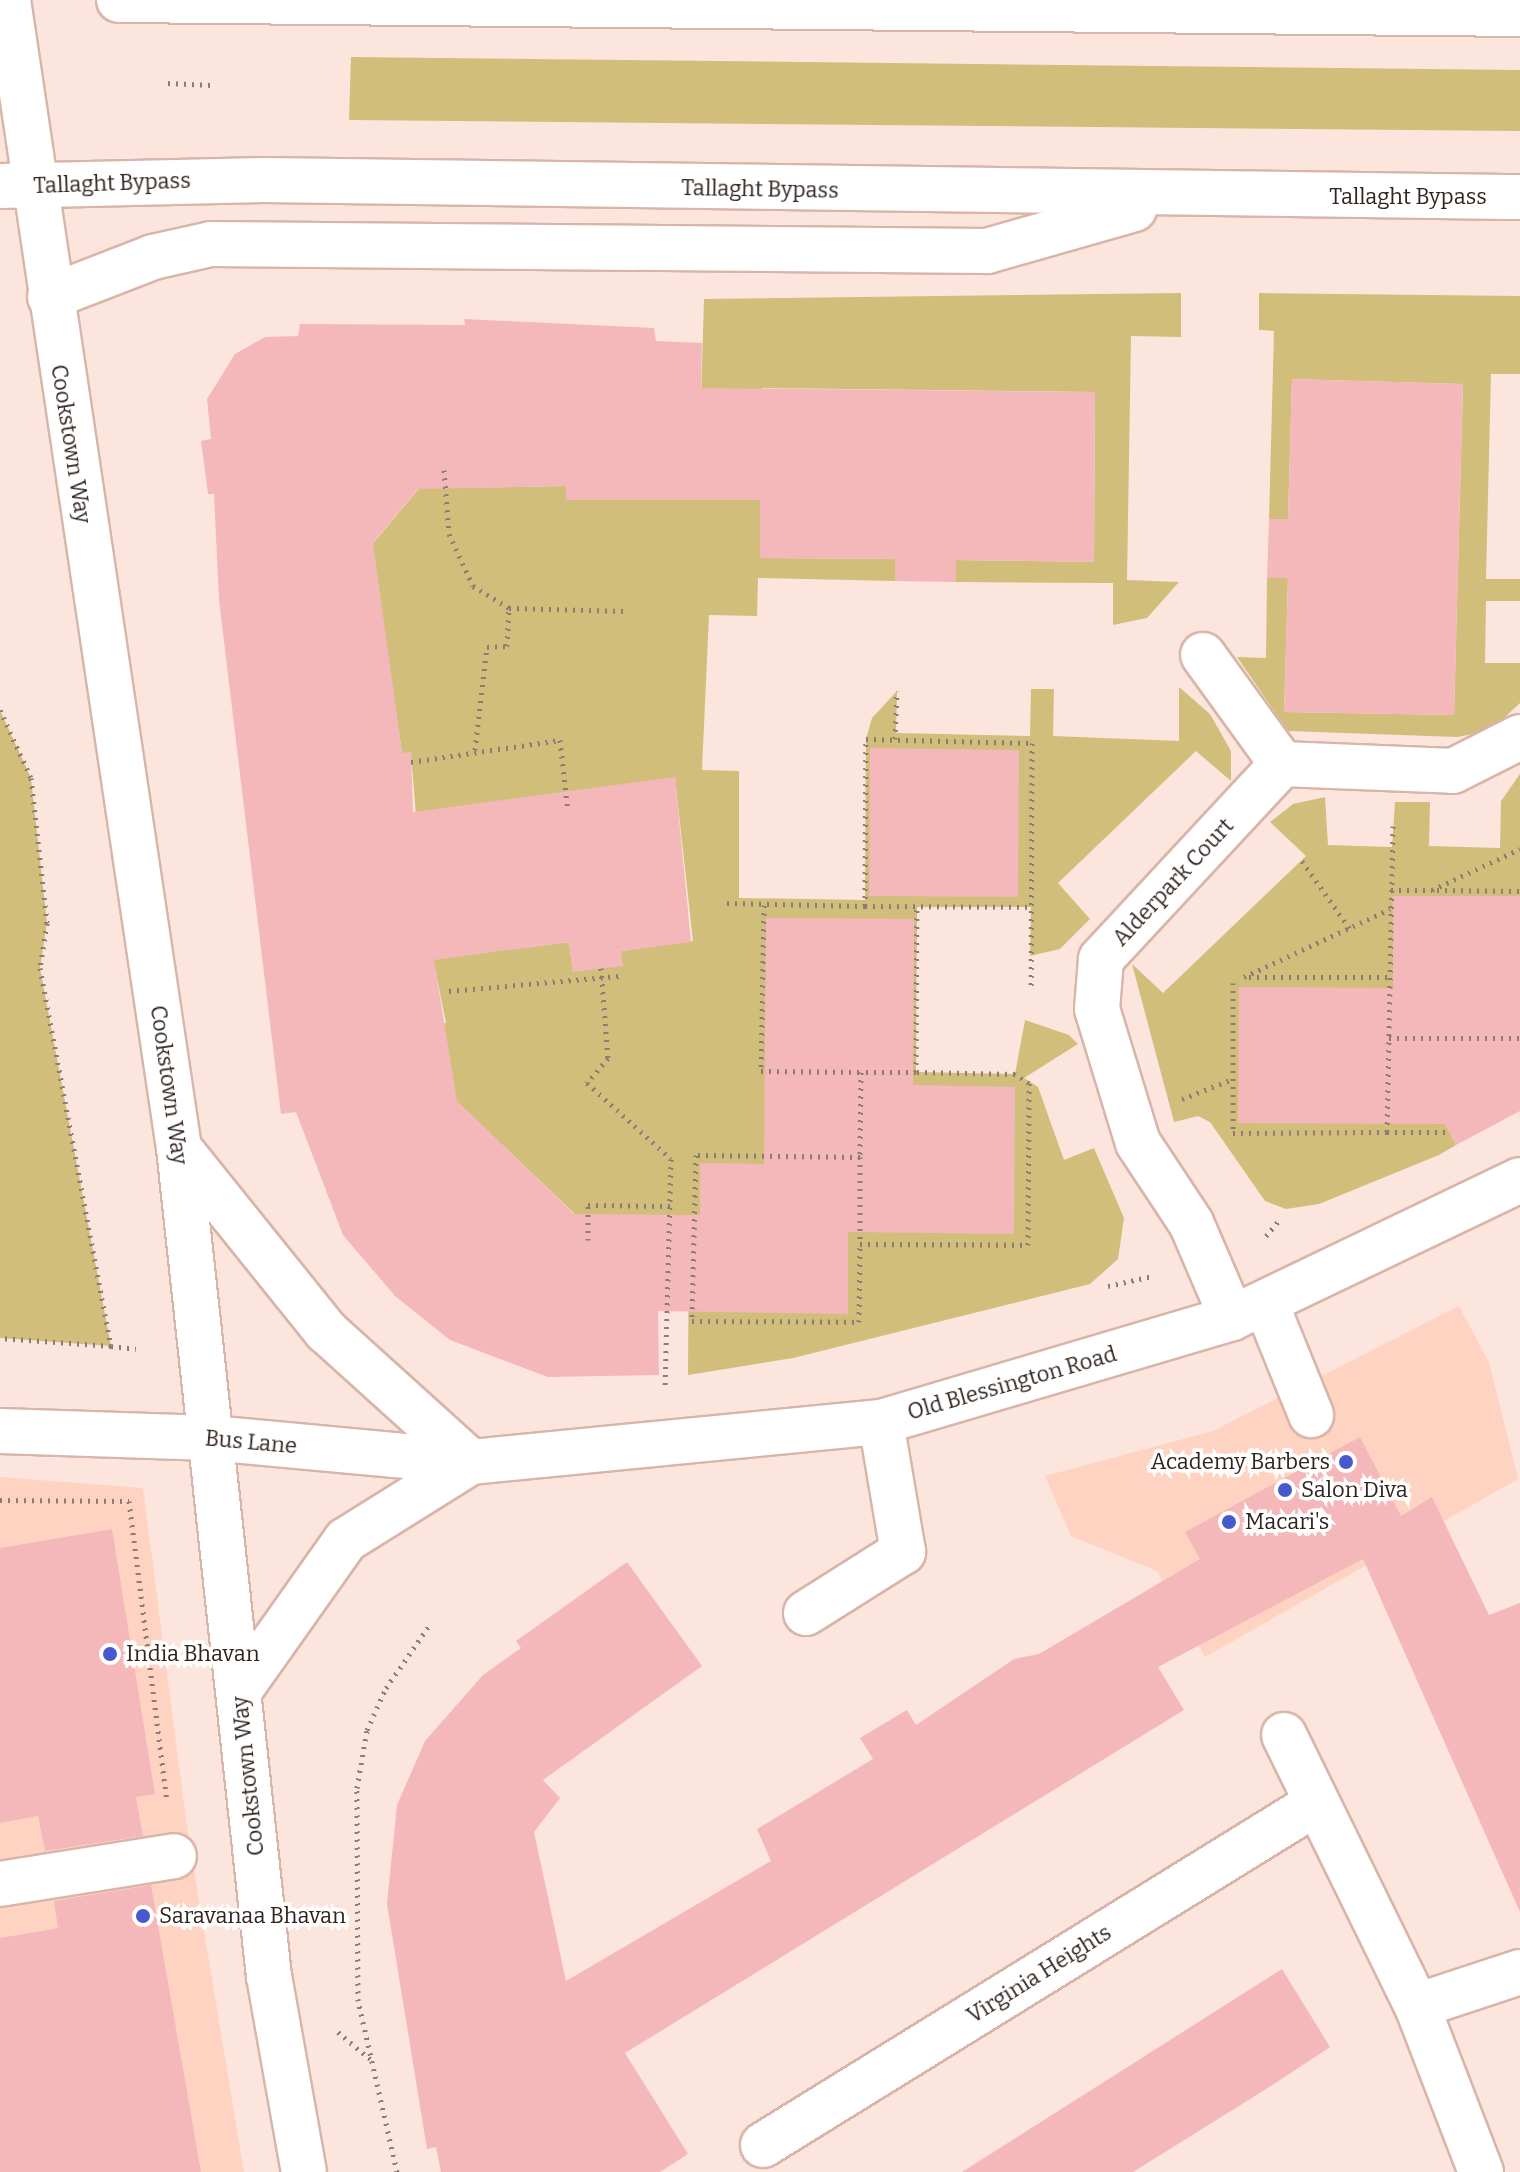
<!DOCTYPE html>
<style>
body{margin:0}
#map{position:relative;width:1520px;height:2172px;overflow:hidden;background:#fce5dd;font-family:Bitter,serif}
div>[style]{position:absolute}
.built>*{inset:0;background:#ffd3c2}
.green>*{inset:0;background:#d1be7b}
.building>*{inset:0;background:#f4b8bb}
.path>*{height:5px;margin-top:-2.5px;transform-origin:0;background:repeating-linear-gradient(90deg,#8d7b75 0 2px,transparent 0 8px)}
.roads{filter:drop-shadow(2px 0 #d8b5a8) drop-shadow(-2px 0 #d8b5a8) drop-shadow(0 2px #d8b5a8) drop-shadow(0 -2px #d8b5a8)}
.minor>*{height:44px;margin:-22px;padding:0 22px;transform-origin:22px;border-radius:22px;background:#fff}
.major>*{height:44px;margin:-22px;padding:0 22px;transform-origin:22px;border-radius:22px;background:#fff}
.dots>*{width:22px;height:22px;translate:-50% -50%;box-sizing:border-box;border:4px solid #fff;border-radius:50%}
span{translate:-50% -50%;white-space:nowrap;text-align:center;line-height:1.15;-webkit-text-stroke:7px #fff;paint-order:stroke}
.street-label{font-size:22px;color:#30231e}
.poi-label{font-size:22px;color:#30231e}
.right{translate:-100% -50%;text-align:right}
.left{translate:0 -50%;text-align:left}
</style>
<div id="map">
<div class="built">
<i style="clip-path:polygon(1459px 1306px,1489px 1362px,1518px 1479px,1205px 1657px,1157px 1571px,1071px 1536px,1045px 1476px,1213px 1431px)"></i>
<i style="clip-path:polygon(0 1477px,143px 1488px,187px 1827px,244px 2172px,0 2172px)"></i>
</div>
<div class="green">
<i style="clip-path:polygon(351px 57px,1520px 70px,1520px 131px,349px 120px)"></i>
<i style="clip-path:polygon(1181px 293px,1181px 337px,1131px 336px,1127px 580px,1179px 582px,1147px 618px,1113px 625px,1113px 583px,956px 582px,956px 560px,1094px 562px,1095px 392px,762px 388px,760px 558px,895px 559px,895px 581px,758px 578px,757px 616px,709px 615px,702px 770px,739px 771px,739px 898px,865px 900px,866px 739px,872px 718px,897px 691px,896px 733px,1030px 736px,1031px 689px,1054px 689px,1053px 736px,1179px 741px,1179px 687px,1210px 714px,1231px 751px,1231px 781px,1196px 751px,1058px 883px,1090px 919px,1060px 949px,1030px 956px,1031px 907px,917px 907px,916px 1072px,1015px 1074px,1025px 1020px,1069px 1035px,1078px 1044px,1024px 1078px,1038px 1087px,1064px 1160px,1094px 1148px,1124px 1218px,1118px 1259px,1090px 1284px,793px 1358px,688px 1375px,689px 1217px,580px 1219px,470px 1114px,458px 1113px,437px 1024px,446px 1023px,429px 938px,524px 948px,569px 942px,573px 972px,621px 951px,693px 941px,675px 778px,417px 829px,411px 753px,402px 753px,371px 546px,426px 480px,460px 488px,566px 486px,567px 500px,698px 498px,704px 299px)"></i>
<i style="clip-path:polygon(1259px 293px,1520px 296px,1520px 374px,1491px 374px,1486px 579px,1520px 579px,1520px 601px,1486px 601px,1485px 663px,1520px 663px,1520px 703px,1490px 731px,1457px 737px,1288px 731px,1237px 657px,1266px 658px,1267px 578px,1288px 578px,1284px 712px,1454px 715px,1463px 384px,1292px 379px,1288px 519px,1269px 519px,1274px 331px,1259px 330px)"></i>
<i style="clip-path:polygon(0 710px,31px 778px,47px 923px,40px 968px,111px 1346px,0 1338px)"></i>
<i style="clip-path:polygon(1520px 774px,1520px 1073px,1441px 1116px,1456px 1145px,1439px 1155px,1319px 1204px,1286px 1209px,1265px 1201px,1210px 1122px,1198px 1116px,1174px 1122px,1132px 964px,1163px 993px,1306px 856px,1270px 822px,1293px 804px,1325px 797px,1328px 845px,1392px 847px,1395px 802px,1430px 802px,1429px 846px,1500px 848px,1501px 801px)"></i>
</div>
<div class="building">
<i style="clip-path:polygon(464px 319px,654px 328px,656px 341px,702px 343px,701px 388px,1095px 392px,1094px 562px,956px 560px,956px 582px,895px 581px,895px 559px,760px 558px,760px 500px,566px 500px,566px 486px,418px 489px,373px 543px,402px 753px,411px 752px,413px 812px,675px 777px,691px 942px,621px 951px,623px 966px,573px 972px,569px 942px,434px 960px,457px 1101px,574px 1214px,700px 1215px,700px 1163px,764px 1164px,766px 918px,914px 919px,913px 1085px,1015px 1087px,1014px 1234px,848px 1232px,848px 1314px,658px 1311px,659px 1375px,548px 1377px,450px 1340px,395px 1296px,343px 1235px,296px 1112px,281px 1114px,219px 600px,214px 494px,208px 494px,201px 441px,211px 439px,207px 399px,235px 354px,265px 337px,298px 336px,300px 324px,465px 325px)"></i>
<i style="clip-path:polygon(1292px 379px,1463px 384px,1454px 715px,1284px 712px,1288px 578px,1267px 578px,1269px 519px,1288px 519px)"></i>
<i style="clip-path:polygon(870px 748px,1019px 750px,1018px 897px,869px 896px)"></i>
<i style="clip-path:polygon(1393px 896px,1520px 896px,1520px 1111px,1456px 1145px,1445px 1124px,1238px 1123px,1239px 987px,1393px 988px)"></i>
<i style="clip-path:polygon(1360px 1437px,1401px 1516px,1432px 1497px,1489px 1615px,1520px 1603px,1520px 1912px,1363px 1559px,1158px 1667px,1184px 1710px,625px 2053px,688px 2154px,660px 2172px,441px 2172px,436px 2147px,427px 2149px,387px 1904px,397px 1805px,425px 1741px,483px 1675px,521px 1648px,516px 1641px,627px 1562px,702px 1666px,543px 1780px,560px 1798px,534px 1832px,566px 1981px,771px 1861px,757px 1829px,873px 1759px,860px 1738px,907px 1710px,916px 1725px,1014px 1659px,1039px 1654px,1200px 1559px,1185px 1532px)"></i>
<i style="clip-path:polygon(112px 1529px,155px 1794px,136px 1797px,143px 1836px,45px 1851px,38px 1816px,0 1823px,0 1548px)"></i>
<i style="clip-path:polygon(151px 1885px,201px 2172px,0 2172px,0 1938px,58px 1928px,54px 1901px)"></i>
<i style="clip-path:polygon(1282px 1969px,1330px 2047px,1271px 2086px,1133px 2172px,962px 2172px)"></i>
</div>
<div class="path">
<i style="left:168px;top:83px;width:44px;rotate:2.6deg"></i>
<i style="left:444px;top:470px;width:64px;rotate:85.5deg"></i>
<i style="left:449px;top:534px;width:57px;rotate:65.2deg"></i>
<i style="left:473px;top:586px;width:42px;rotate:31.4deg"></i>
<i style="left:509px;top:608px;width:116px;rotate:1.5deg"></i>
<i style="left:0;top:710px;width:75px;rotate:65.5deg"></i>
<i style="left:31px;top:778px;width:146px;rotate:83.7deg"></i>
<i style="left:47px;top:923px;width:46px;rotate:98.8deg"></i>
<i style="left:40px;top:968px;width:385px;rotate:79.4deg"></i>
<i style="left:111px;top:1346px;width:111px;rotate:-175.9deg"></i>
<i style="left:895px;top:739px;width:48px;rotate:-87.6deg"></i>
<i style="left:475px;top:750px;width:104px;rotate:-83.4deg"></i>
<i style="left:487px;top:647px;width:20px;rotate:-3deg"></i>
<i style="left:507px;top:646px;width:38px;rotate:-87deg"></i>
<i style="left:411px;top:762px;width:151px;rotate:-8.4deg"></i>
<i style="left:560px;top:740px;width:72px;rotate:83.7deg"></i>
<i style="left:1393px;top:826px;width:212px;rotate:91.1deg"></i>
<i style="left:1389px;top:1038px;width:131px"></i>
<i style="left:1302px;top:861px;width:83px;rotate:54.8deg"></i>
<i style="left:1391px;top:890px;width:41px"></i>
<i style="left:1432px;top:890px;width:97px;rotate:-25deg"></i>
<i style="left:1437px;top:890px;width:83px;rotate:0.7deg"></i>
<i style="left:727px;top:903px;width:138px;rotate:1.2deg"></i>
<i style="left:865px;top:906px;width:167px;rotate:-89.7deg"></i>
<i style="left:866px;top:739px;width:166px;rotate:1.4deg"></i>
<i style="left:1032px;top:743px;width:244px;rotate:90.2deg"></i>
<i style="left:764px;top:905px;width:166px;rotate:91deg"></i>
<i style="left:761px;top:1071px;width:100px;rotate:0.6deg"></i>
<i style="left:865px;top:906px;width:166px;rotate:0.3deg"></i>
<i style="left:601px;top:968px;width:90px;rotate:85.6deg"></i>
<i style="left:608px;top:1058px;width:33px;rotate:130deg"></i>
<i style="left:587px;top:1083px;width:113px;rotate:42.1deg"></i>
<i style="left:671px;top:1159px;width:227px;rotate:91.5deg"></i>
<i style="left:1244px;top:977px;width:161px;rotate:-25deg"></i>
<i style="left:1249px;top:977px;width:139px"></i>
<i style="left:1233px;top:983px;width:150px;rotate:90deg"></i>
<i style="left:1233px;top:1133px;width:154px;rotate:-0.4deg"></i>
<i style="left:1387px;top:1132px;width:94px;rotate:-88.8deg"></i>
<i style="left:449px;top:991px;width:171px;rotate:-5deg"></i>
<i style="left:916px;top:1072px;width:55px;rotate:180deg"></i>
<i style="left:861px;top:1072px;width:85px;rotate:90.7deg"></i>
<i style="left:860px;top:1157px;width:164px;rotate:-179.3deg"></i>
<i style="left:696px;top:1155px;width:166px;rotate:91.4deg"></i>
<i style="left:692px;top:1321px;width:167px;rotate:0.3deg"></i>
<i style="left:859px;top:1322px;width:78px;rotate:-89.3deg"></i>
<i style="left:860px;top:1244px;width:168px;rotate:0.3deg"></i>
<i style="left:1028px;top:1245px;width:162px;rotate:-89.6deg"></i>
<i style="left:1029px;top:1083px;width:17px;rotate:-147deg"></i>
<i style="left:1015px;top:1074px;width:99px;rotate:-178.8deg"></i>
<i style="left:916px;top:1072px;width:166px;rotate:-89.7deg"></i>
<i style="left:1182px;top:1099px;width:55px;rotate:-21.4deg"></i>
<i style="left:1387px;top:1132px;width:62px"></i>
<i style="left:860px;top:1157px;width:87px;rotate:90deg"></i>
<i style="left:1266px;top:1236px;width:23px;rotate:-50deg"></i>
<i style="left:588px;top:1240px;width:35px;rotate:-90deg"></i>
<i style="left:588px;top:1205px;width:83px;rotate:0.7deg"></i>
<i style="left:1108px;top:1286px;width:46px;rotate:-12.5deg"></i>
<i style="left:111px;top:1346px;width:25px;rotate:7deg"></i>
<i style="left:0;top:1500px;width:129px;rotate:0.4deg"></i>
<i style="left:129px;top:1501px;width:301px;rotate:82.8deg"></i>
<i style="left:338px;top:2032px;width:42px;rotate:40.2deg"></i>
<i style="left:397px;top:2172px;width:175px;rotate:-102.8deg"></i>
<i style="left:358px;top:2001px;width:213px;rotate:-90.3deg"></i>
<i style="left:357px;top:1788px;width:59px;rotate:-80.2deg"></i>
<i style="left:367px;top:1730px;width:46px;rotate:-65.7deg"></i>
<i style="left:386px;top:1688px;width:79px;rotate:-55.3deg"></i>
</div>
<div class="roads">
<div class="minor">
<i style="left:8px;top:0;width:1161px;rotate:81.53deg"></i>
<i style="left:179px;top:1148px;width:833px;rotate:83.8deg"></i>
<i style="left:269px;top:1976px;width:199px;rotate:79.9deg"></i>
<i style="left:1203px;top:655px;width:135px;rotate:54.1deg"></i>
<i style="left:182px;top:1152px;width:230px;rotate:51.2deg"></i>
<i style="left:326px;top:1331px;width:195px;rotate:42.1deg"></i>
<i style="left:1266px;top:1304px;width:120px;rotate:67.9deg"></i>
<i style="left:1232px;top:1318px;width:103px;rotate:-113.3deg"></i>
<i style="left:1191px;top:1223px;width:96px;rotate:-123.5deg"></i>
<i style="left:1138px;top:1143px;width:140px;rotate:-107deg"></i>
<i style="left:1097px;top:1009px;width:50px;rotate:-85.4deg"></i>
<i style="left:1101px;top:959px;width:266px;rotate:-47.1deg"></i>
<i style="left:1282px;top:764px;width:171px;rotate:2.3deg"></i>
<i style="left:1453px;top:771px;width:75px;rotate:-26.9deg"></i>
<i style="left:0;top:1431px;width:211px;rotate:1.9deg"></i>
<i style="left:211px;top:1438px;width:261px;rotate:5.3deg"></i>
<i style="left:471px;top:1462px;width:412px;rotate:-5.6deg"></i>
<i style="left:881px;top:1422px;width:366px;rotate:-16.5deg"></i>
<i style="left:1232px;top:1318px;width:319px;rotate:-25.6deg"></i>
<i style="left:806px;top:1613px;width:115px;rotate:-32.2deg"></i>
<i style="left:903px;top:1552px;width:132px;rotate:-99.6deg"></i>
<i style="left:239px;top:1691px;width:185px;rotate:-54.7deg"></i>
<i style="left:346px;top:1540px;width:147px;rotate:-32deg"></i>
<i style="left:1284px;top:1735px;width:302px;rotate:63.9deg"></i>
<i style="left:1417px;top:2006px;width:178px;rotate:68.9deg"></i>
<i style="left:0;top:1884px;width:176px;rotate:-9.1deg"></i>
<i style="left:1417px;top:2006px;width:108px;rotate:-18.3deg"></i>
<i style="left:763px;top:2145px;width:649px;rotate:-31.71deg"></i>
</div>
<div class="major">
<i style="left:119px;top:0;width:1401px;rotate:0.57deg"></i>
<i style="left:0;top:186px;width:264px;rotate:-1.3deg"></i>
<i style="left:264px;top:180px;width:1256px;rotate:0.78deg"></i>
<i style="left:50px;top:297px;width:110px;rotate:-21.2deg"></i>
<i style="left:153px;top:257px;width:59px;rotate:-12.6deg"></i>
<i style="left:211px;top:244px;width:776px;rotate:0.52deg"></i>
<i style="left:987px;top:251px;width:153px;rotate:-15.9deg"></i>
</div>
</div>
<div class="dots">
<i style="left:1346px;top:1462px;background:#4859cd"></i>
<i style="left:1285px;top:1490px;background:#4859cd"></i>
<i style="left:1229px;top:1522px;background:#4859cd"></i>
<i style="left:110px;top:1654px;background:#4859cd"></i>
<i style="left:143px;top:1916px;background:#4859cd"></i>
</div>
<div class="street-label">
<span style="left:112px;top:183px;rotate:-2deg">Tallaght Bypass</span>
<span style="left:760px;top:189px;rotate:1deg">Tallaght Bypass</span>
<span style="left:1408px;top:197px">Tallaght Bypass</span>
<span style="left:71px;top:444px;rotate:81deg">Cookstown Way</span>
<span style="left:1173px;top:882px;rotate:-47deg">Alderpark Court</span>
<span style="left:169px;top:1085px;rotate:82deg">Cookstown Way</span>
<span style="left:1012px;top:1383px;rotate:-16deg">Old Blessington Road</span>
<span style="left:251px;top:1442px;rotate:5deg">Bus Lane</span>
<span style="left:248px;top:1776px;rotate:-96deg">Cookstown Way</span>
<span style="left:1039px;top:1974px;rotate:-32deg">Virginia Heights</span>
</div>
<div class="poi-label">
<span class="right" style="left:1330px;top:1462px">Academy Barbers</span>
<span class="left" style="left:1301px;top:1490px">Salon Diva</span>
<span class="left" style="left:1245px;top:1522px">Macari's</span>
<span class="left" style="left:126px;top:1654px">India Bhavan</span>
<span class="left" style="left:159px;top:1916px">Saravanaa Bhavan</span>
</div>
</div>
